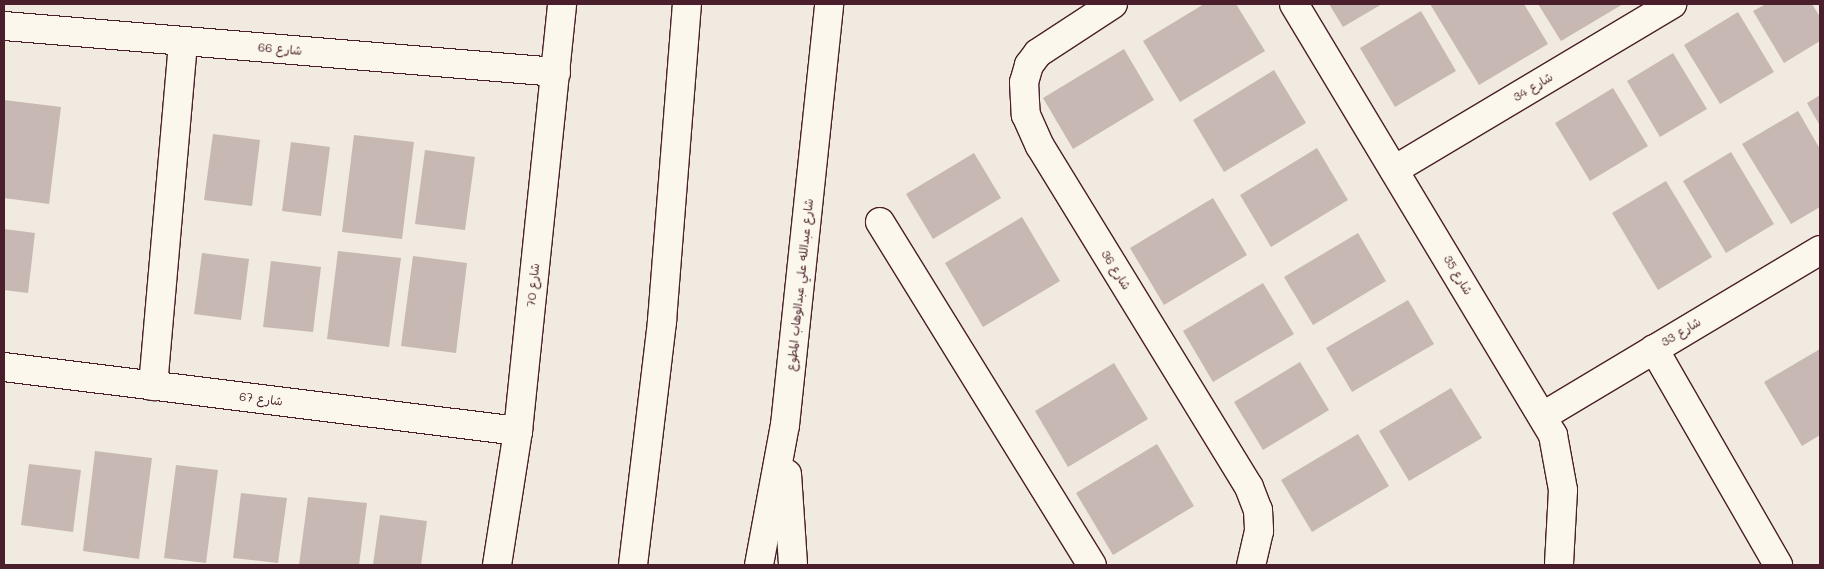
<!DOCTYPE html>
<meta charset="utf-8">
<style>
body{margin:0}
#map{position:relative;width:1824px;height:569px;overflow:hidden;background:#f0eae0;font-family:Mali,"Playpen Sans Arabic",sans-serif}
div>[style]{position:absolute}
.building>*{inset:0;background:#c8b8b3}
.roads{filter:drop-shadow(1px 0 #4a1f2b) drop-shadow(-1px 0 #4a1f2b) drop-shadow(0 1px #4a1f2b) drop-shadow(0 -1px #4a1f2b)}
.minor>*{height:28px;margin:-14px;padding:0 14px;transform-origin:14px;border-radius:14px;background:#fbf7ec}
.major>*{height:28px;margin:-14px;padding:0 14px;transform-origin:14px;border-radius:14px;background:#fbf7ec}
span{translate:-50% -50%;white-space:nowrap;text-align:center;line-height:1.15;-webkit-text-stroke:5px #fbf7ec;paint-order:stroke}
.street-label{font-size:12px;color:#4a1f2b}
.frame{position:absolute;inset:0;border:5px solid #4a1f2b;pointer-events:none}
</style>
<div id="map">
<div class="building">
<i style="clip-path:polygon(1204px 4px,1236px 4px,1265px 51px,1180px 102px,1143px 41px)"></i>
<i style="clip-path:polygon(1329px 4px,1382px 4px,1343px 27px)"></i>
<i style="clip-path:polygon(1430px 4px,1524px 4px,1548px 44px,1479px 85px)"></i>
<i style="clip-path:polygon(1538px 4px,1623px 4px,1561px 41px)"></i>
<i style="clip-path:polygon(1766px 4px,1812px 4px,1820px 17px,1820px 41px,1784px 63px,1753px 11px)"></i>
<i style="clip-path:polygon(1421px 11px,1456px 71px,1395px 107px,1360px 48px)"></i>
<i style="clip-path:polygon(1738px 12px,1774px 72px,1720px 104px,1684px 45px)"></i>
<i style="clip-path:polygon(1124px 49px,1154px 100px,1073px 149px,1043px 98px)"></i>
<i style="clip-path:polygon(1673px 53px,1707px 109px,1660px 137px,1627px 81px)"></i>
<i style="clip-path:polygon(1274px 70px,1306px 123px,1224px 172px,1193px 120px)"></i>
<i style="clip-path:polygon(1613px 88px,1648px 146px,1590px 181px,1555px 123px)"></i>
<i style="clip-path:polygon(1820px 95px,1820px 126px,1807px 103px)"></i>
<i style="clip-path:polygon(4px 100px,61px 107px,49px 204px,4px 198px)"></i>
<i style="clip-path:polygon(1798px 111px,1820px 149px,1820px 207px,1791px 224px,1742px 144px)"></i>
<i style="clip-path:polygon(213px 134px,260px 140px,252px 206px,204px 200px)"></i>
<i style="clip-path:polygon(354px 135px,414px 142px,402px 239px,342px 232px)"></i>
<i style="clip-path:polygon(291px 142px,330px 147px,321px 216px,282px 211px)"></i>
<i style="clip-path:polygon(1317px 148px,1348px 200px,1271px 247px,1240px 195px)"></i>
<i style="clip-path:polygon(425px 150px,475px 157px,465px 230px,415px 224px)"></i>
<i style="clip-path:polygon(1731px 152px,1774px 224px,1726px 253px,1683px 181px)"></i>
<i style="clip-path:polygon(974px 153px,1001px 198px,933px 239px,906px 194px)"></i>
<i style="clip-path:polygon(1666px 181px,1712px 257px,1658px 290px,1612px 213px)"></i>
<i style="clip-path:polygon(1213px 198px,1247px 255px,1164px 305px,1130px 248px)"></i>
<i style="clip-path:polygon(1022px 217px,1060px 281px,983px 327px,945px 263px)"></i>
<i style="clip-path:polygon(4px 229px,35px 233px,28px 293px,4px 290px)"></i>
<i style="clip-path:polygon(1358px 233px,1386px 281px,1313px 325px,1284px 277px)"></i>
<i style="clip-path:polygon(338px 251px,401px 258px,389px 347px,327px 339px)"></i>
<i style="clip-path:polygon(202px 253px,249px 259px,241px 320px,194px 314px)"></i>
<i style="clip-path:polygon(413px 256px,467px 263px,456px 353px,401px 346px)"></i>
<i style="clip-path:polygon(271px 261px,321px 267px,313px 332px,263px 327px)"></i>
<i style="clip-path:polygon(1263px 283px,1294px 334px,1213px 382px,1183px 331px)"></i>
<i style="clip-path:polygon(1408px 300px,1434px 344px,1352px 392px,1326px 348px)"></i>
<i style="clip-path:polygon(1820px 349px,1820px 435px,1802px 446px,1764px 382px)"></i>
<i style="clip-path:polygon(1300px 362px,1329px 410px,1263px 450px,1234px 402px)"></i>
<i style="clip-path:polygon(1114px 363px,1148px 419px,1068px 467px,1035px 411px)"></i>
<i style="clip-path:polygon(1451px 388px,1482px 438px,1409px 481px,1379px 431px)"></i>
<i style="clip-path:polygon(1358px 434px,1389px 486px,1312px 532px,1281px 480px)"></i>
<i style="clip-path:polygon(1157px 444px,1194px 506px,1113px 555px,1076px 493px)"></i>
<i style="clip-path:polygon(95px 451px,152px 458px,139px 559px,83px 551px)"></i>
<i style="clip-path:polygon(29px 464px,81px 470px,73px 532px,21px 525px)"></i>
<i style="clip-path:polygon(176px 465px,218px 470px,206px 563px,164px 558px)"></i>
<i style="clip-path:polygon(241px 493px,287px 498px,278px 563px,233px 558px)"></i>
<i style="clip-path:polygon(308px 497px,367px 503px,359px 565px,299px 565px)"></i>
<i style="clip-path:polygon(380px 515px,427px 521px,421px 565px,373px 565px)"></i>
</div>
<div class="roads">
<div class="minor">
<i style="left:1113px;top:4px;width:90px;rotate:146.8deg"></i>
<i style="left:1038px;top:53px;width:15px;rotate:127deg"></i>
<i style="left:1029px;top:65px;width:18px;rotate:106deg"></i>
<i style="left:1024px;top:82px;width:33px;rotate:87deg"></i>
<i style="left:1026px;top:115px;width:34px;rotate:66deg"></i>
<i style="left:1040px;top:146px;width:400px;rotate:58.5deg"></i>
<i style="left:1249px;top:487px;width:25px;rotate:69deg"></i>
<i style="left:1258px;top:510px;width:21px;rotate:87deg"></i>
<i style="left:1259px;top:531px;width:35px;rotate:103deg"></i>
<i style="left:1294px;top:4px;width:503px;rotate:59deg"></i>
<i style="left:1553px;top:435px;width:56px;rotate:79.7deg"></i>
<i style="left:1563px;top:490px;width:75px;rotate:93.1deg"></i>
<i style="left:4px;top:26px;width:554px;rotate:4.76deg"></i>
<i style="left:1394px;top:170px;width:324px;rotate:-30.8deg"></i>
<i style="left:880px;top:222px;width:403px;rotate:58.3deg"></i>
<i style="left:1654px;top:349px;width:249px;rotate:60.1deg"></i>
<i style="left:4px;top:367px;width:518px;rotate:7.1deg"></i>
<i style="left:153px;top:386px;width:346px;rotate:-85deg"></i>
<i style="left:1543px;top:416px;width:323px;rotate:-30.9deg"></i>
<i style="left:497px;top:565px;width:136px;rotate:-81.1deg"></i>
<i style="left:518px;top:431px;width:429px;rotate:-84.1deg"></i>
</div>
<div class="major">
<i style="left:787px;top:474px;width:91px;rotate:86.2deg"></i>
<i style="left:633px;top:565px;width:246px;rotate:-83.2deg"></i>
<i style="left:662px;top:321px;width:318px;rotate:-85.5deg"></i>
<i style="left:759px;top:565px;width:142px;rotate:-79.5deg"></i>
<i style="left:785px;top:425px;width:423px;rotate:-84deg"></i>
</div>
</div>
<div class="street-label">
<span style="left:280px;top:49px;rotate:5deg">شارع 66</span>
<span style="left:1533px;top:87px;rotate:-31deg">شارع 34</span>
<span style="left:1116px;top:270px;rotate:58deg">شارع 36</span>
<span style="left:1458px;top:275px;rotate:59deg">شارع 35</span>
<span style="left:533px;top:285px;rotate:-84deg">شارع 70</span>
<span style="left:800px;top:285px;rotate:-84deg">شارع عبدالله علي عبدالوهاب المطوع</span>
<span style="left:1681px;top:332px;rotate:-31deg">شارع 33</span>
<span style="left:261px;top:399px;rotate:7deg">شارع 67</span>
</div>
<div class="frame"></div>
</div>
